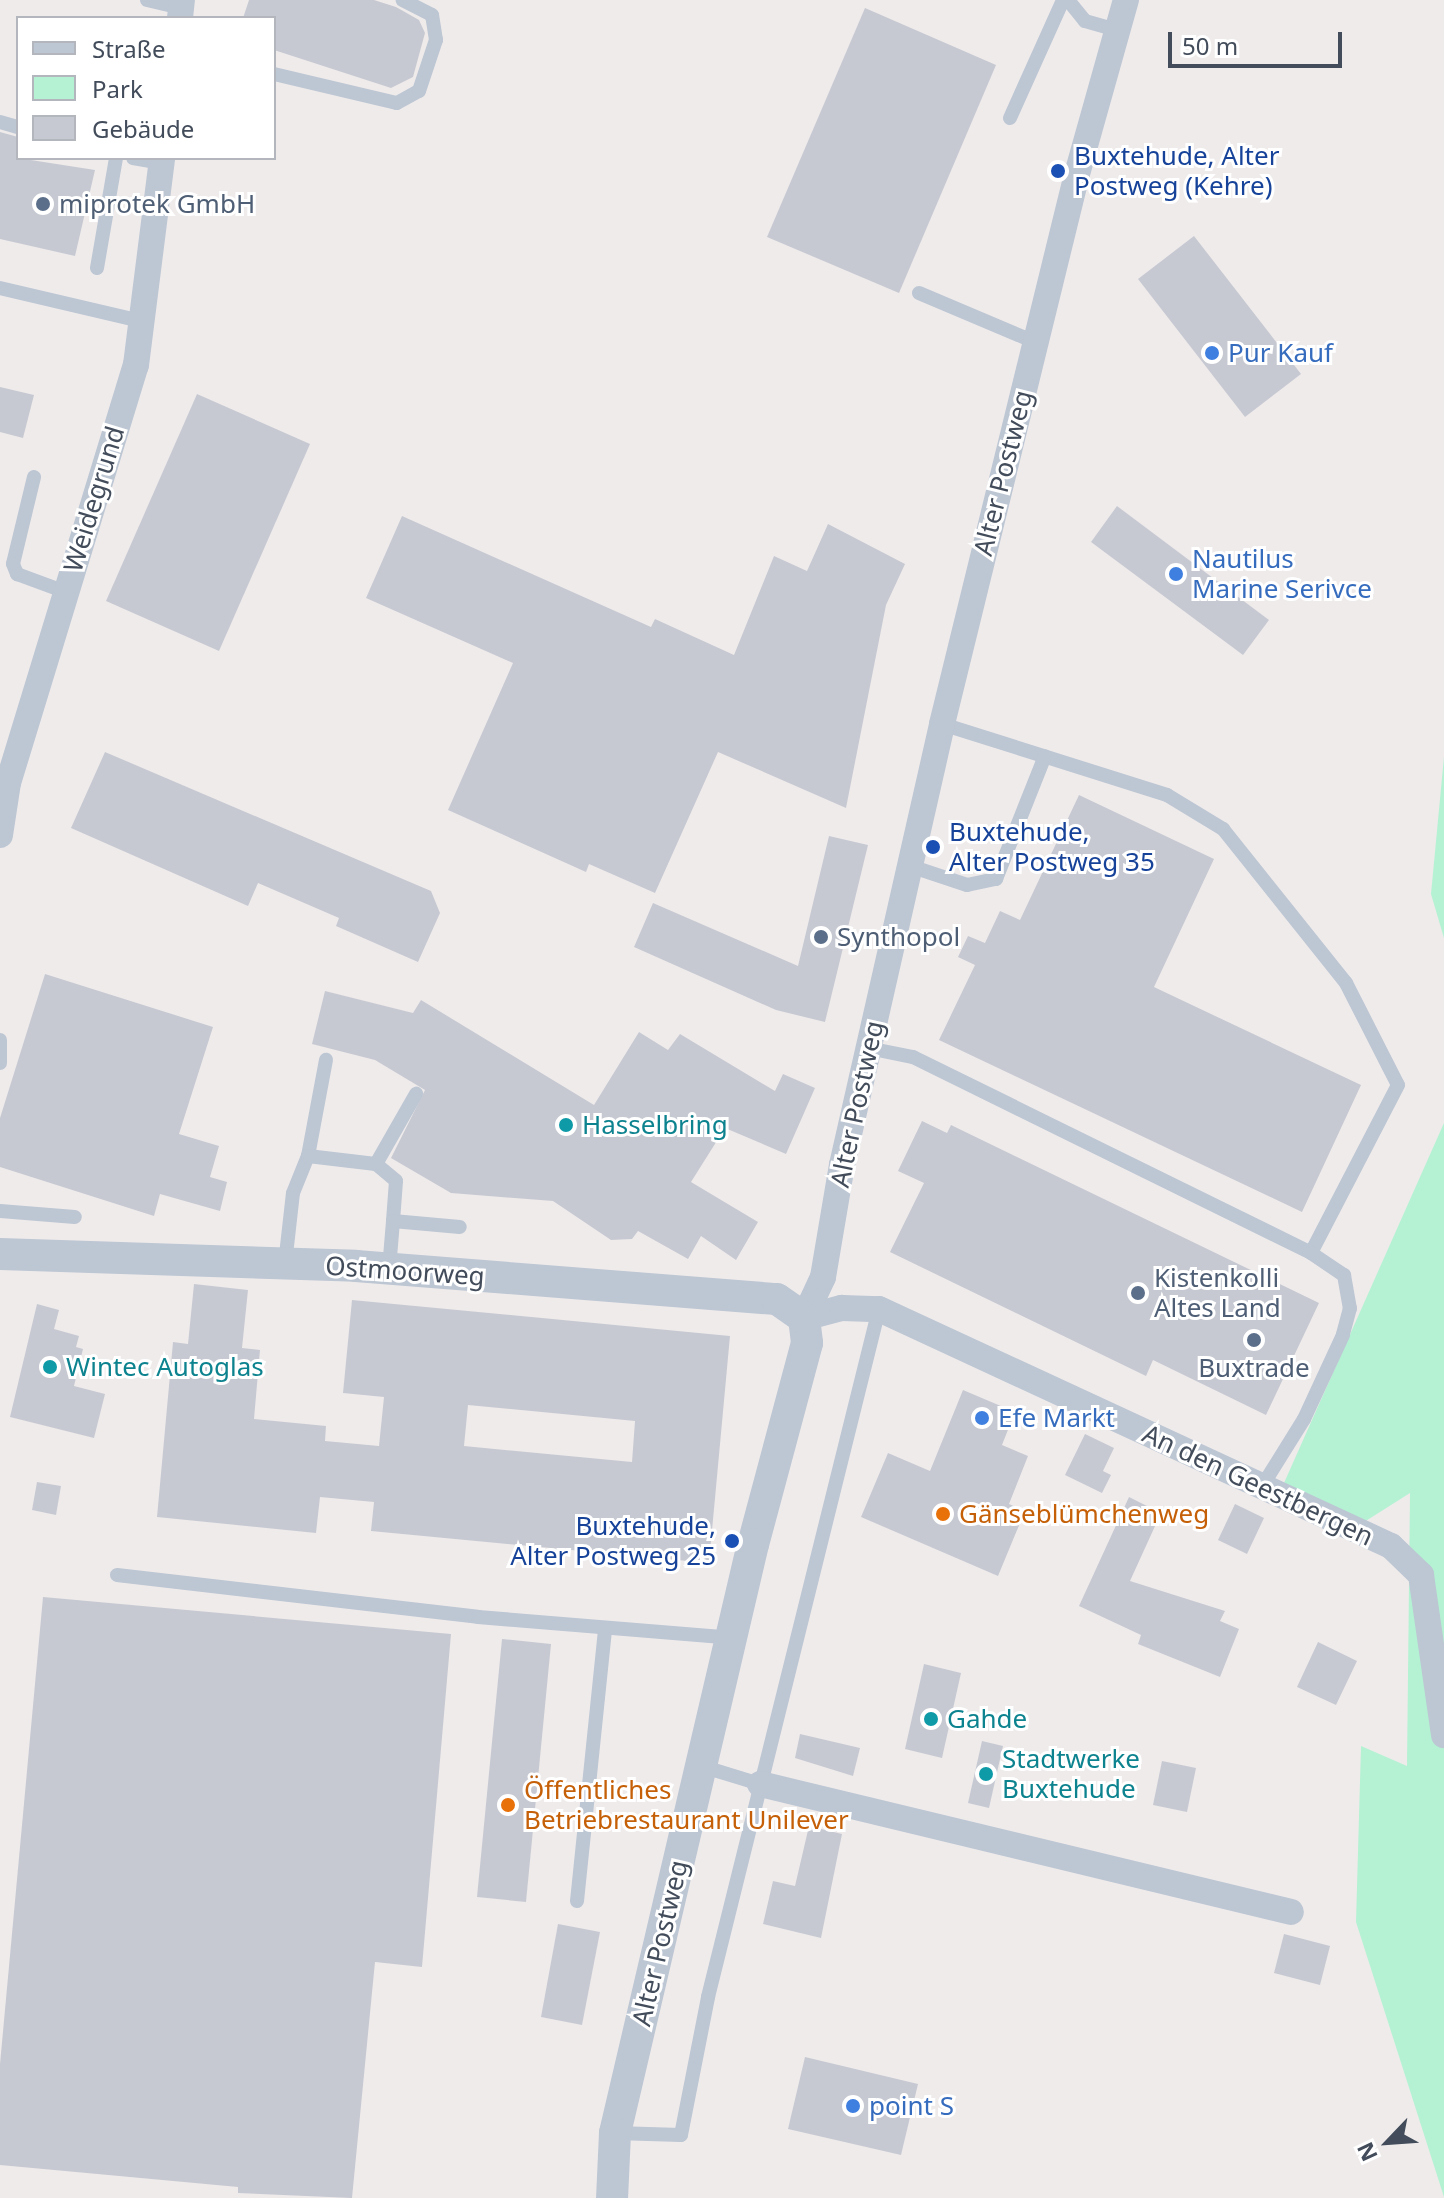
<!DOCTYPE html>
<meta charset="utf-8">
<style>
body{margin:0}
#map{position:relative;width:1444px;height:2198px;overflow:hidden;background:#efebeb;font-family:"Noto Sans",sans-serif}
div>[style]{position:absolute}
.green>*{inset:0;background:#b4f2d3}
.building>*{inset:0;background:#c7c9d2}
.service>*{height:14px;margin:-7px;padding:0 7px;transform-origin:7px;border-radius:7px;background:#bdc6d3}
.minor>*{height:26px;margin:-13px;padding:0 13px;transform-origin:13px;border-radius:13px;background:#bdc6d3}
.tertiary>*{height:32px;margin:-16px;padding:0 16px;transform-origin:16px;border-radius:16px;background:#bdc6d3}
.dots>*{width:22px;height:22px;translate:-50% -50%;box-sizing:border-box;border:4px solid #fff;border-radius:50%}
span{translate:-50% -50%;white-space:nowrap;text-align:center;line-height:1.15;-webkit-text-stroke:6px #fff;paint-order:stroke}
.transit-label{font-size:26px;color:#164399}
.left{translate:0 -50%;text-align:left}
.right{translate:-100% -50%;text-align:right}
.service-label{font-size:26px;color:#4e5e75}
.shop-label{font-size:26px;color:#366cbe}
.street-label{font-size:26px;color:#424c5a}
.culture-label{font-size:26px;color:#0d838f}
.food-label{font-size:26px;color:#c56008}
.legend{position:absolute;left:16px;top:16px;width:260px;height:144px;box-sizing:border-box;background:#fff;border:2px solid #b3b7bd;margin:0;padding:10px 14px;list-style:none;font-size:24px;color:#424c5a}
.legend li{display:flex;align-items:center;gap:16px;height:40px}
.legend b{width:40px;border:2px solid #b3b7bd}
.north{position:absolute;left:1348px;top:2102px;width:80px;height:80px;-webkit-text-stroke:6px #fff;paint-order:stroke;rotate:245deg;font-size:22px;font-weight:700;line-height:32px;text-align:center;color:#424c5a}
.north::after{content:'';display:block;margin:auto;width:28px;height:36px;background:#424c5a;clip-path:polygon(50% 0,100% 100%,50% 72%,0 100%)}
.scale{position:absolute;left:1168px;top:32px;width:174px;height:36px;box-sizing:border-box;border:4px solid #424c5a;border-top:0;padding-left:10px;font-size:24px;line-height:28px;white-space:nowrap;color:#424c5a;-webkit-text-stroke:6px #fff;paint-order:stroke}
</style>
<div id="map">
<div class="green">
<i style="clip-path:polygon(1444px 757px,1444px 938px,1431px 894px)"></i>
<i style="clip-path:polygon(1444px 1123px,1444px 2197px,1356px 1922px,1361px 1746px,1407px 1766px,1410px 1493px,1361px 1524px,1284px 1483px)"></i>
</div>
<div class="building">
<i style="clip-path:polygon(249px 0,374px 0,396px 7px,419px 20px,425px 33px,413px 77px,391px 88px,274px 50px,274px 18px,243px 18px)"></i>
<i style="clip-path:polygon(865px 8px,996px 65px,899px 293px,767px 237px)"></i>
<i style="clip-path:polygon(0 132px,18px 137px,18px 158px,95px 170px,75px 256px,0 239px)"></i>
<i style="clip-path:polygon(1194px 236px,1301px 374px,1245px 417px,1138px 279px)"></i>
<i style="clip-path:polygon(0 387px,34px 395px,23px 438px,0 432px)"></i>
<i style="clip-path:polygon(197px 394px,310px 444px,219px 651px,106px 601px)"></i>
<i style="clip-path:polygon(1117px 506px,1269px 620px,1243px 655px,1091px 542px)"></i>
<i style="clip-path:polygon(402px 516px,651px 627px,655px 619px,734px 655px,774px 556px,807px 571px,828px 524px,905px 564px,886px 605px,846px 808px,718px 752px,655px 893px,589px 864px,586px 872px,448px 810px,513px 663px,366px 598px)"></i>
<i style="clip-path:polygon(105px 752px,431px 891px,440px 913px,418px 962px,336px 926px,339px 918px,258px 883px,248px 906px,71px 828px)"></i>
<i style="clip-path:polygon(1079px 795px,1214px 859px,1154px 987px,1361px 1085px,1302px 1212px,939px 1040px,975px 965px,958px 957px,968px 936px,985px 943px,1000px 911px,1020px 920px)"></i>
<i style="clip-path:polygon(829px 836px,868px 845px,825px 1022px,776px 1010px,634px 947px,653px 903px,798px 966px)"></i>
<i style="clip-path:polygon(45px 974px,213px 1027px,179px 1134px,219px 1146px,210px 1177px,227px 1182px,220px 1211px,160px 1194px,154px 1216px,0 1167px,0 1118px)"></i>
<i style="clip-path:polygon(325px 991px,413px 1013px,421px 1000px,594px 1105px,639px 1032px,668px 1050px,680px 1034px,775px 1091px,783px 1074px,815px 1088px,786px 1154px,725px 1128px,691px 1182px,758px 1222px,736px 1260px,701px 1236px,688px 1259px,638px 1231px,632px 1239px,611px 1240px,553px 1201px,451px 1193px,391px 1158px,425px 1090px,375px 1060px,312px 1044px)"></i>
<i style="clip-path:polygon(922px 1121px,947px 1133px,951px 1125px,1319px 1303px,1266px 1415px,1153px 1360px,1146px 1376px,890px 1252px,924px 1183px,898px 1171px)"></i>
<i style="clip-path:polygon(evenodd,194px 1284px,248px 1290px,242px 1348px,260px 1350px,254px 1419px,326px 1426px,325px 1441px,379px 1446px,384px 1397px,343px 1393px,352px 1300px,730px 1336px,709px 1563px,371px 1531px,374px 1502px,320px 1497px,316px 1533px,157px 1517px,173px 1342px,188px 1344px,194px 1284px,468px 1405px,635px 1421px,632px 1462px,464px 1446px,468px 1405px)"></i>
<i style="clip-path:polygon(37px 1304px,59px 1310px,54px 1329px,79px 1336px,76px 1347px,83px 1349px,74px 1386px,105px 1394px,94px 1438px,10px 1417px)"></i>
<i style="clip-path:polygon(963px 1390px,1015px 1412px,1002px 1445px,1028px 1456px,1009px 1504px,1025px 1511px,998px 1576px,861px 1517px,888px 1453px,930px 1471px)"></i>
<i style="clip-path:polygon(1085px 1434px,1114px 1448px,1103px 1471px,1111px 1475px,1102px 1493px,1065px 1475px)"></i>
<i style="clip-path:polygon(37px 1482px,61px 1486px,56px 1515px,32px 1510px)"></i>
<i style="clip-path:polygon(1129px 1497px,1161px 1513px,1130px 1581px,1225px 1611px,1220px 1621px,1239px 1629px,1220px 1677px,1138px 1644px,1141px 1635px,1079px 1606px)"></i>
<i style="clip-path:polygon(1235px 1504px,1264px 1518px,1247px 1554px,1218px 1540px)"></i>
<i style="clip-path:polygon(43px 1597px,451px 1634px,422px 1967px,375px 1962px,352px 2198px,238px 2193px,238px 2187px,0 2165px,0 2064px)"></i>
<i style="clip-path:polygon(502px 1639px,551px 1644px,526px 1902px,477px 1897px)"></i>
<i style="clip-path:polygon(1318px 1642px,1357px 1661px,1336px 1705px,1297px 1687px)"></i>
<i style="clip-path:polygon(924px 1664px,961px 1673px,942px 1758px,905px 1749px)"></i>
<i style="clip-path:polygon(800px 1734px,860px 1748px,853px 1776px,795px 1758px)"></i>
<i style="clip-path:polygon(982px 1741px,1003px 1746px,989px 1808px,968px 1803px)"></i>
<i style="clip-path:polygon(1162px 1761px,1196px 1768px,1187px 1812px,1153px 1805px)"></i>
<i style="clip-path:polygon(809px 1826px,842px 1834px,821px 1938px,763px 1924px,773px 1881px,795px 1886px)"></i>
<i style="clip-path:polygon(558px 1924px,600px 1932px,582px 2025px,541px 2017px)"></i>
<i style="clip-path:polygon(1284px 1934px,1330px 1946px,1320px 1985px,1274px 1973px)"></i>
<i style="clip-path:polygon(805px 2057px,918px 2084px,901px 2155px,788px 2129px)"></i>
</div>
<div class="service">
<i style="left:147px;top:0;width:35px;rotate:13deg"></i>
<i style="left:1068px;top:0;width:27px;rotate:51deg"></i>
<i style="left:1085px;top:21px;width:33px;rotate:16deg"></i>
<i style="left:274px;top:74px;width:126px;rotate:13.3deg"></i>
<i style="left:397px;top:103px;width:25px;rotate:-29deg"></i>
<i style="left:419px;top:91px;width:54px;rotate:-71.6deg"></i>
<i style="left:436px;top:40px;width:25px;rotate:-99deg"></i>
<i style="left:432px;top:15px;width:33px;rotate:-153deg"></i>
<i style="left:1010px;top:118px;width:129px;rotate:-65.8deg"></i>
<i style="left:0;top:122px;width:19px;rotate:16deg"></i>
<i style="left:133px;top:158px;width:28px;rotate:10deg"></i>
<i style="left:97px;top:268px;width:112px;rotate:-80.2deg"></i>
<i style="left:0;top:288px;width:145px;rotate:13.2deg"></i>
<i style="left:919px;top:293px;width:126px;rotate:22.9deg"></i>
<i style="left:34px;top:477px;width:89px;rotate:103.6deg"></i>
<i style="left:13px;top:564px;width:11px;rotate:68deg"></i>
<i style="left:17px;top:574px;width:52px;rotate:20.2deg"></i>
<i style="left:942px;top:724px;width:236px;rotate:17.5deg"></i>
<i style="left:1167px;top:795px;width:66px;rotate:31.3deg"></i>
<i style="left:1223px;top:829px;width:197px;rotate:51.4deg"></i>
<i style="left:1346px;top:983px;width:114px;rotate:63deg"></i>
<i style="left:1398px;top:1085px;width:189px;rotate:117.4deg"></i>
<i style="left:913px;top:867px;width:57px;rotate:18.4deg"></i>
<i style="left:967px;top:885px;width:30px;rotate:-12deg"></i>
<i style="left:996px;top:879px;width:132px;rotate:-68.3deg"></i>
<i style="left:0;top:1040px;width:23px;rotate:90deg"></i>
<i style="left:868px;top:1048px;width:46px;rotate:11.3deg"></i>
<i style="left:913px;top:1057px;width:444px;rotate:26.2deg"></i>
<i style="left:1311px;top:1253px;width:40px;rotate:34deg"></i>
<i style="left:1344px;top:1275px;width:34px;rotate:80deg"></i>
<i style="left:1350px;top:1308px;width:28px;rotate:105deg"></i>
<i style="left:1343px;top:1335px;width:93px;rotate:114.9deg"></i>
<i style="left:1304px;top:1419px;width:81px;rotate:121.9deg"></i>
<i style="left:308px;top:1156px;width:98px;rotate:-79.4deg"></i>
<i style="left:376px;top:1164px;width:81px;rotate:-60.3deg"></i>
<i style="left:0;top:1211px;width:75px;rotate:4.6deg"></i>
<i style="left:285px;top:1264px;width:71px;rotate:-83.6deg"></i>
<i style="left:293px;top:1193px;width:40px;rotate:-68deg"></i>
<i style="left:308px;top:1156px;width:68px;rotate:6.7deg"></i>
<i style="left:376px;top:1164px;width:26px;rotate:40deg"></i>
<i style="left:396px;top:1181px;width:40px;rotate:94.3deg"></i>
<i style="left:393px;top:1221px;width:67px;rotate:5.1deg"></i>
<i style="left:389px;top:1269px;width:48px;rotate:-85.2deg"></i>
<i style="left:117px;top:1575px;width:363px;rotate:6.6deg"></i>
<i style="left:478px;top:1617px;width:254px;rotate:4.7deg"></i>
<i style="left:701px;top:1766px;width:62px;rotate:17deg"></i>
<i style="left:577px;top:1901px;width:274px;rotate:-84.1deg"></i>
<i style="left:615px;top:2133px;width:66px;rotate:1.7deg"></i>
<i style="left:681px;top:2135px;width:141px;rotate:-78.9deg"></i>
<i style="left:708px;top:1997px;width:709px;rotate:-76.04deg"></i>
</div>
<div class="minor">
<i style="left:180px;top:18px;width:18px;rotate:-84deg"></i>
<i style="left:0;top:835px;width:53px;rotate:-81.3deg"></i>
<i style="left:8px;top:783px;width:437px;rotate:-73deg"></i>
<i style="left:136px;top:365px;width:209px;rotate:-82.8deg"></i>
<i style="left:804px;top:1318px;width:45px;rotate:-65.1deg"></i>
<i style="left:823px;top:1277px;width:114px;rotate:-80.4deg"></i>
<i style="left:842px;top:1165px;width:452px;rotate:-77.2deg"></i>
<i style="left:942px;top:724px;width:566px;rotate:-76.21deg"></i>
<i style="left:1077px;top:174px;width:181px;rotate:-74.3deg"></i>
<i style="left:804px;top:1318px;width:39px;rotate:-15deg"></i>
<i style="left:842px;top:1308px;width:37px;rotate:2deg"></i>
<i style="left:879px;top:1309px;width:564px;rotate:24.84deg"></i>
<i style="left:1391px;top:1546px;width:42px;rotate:44deg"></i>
<i style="left:1421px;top:1575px;width:162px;rotate:81.8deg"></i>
<i style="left:760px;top:1784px;width:546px;rotate:13.55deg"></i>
</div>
<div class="tertiary">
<i style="left:0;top:1254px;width:356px;rotate:1.9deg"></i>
<i style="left:356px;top:1266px;width:422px;rotate:4.5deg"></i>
<i style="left:777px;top:1299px;width:33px;rotate:35deg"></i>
<i style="left:804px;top:1318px;width:25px;rotate:83deg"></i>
<i style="left:807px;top:1343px;width:208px;rotate:105deg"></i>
<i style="left:753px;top:1544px;width:605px;rotate:103.19deg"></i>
<i style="left:615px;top:2133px;width:65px;rotate:92.6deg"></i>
</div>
<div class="dots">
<i style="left:1058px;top:171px;background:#1a4fb4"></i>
<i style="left:43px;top:204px;background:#5c6f8a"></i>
<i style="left:1212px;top:353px;background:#3f7fe0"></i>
<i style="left:1176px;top:574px;background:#3f7fe0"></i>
<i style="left:933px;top:847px;background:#1a4fb4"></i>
<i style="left:821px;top:937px;background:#5c6f8a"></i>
<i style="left:566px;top:1125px;background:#0f9aa8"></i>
<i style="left:1138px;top:1293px;background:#5c6f8a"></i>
<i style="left:1254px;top:1340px;background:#5c6f8a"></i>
<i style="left:50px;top:1367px;background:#0f9aa8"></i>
<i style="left:982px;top:1418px;background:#3f7fe0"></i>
<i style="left:943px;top:1514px;background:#e8710a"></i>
<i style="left:732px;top:1541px;background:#1a4fb4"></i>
<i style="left:931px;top:1719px;background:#0f9aa8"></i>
<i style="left:986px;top:1774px;background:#0f9aa8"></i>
<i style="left:508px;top:1805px;background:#e8710a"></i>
<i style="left:853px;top:2106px;background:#3f7fe0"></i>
</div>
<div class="transit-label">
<span class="left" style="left:1074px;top:171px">Buxtehude, Alter<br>Postweg (Kehre)</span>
<span class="left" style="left:949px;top:847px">Buxtehude,<br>Alter Postweg 35</span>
<span class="right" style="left:716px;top:1541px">Buxtehude,<br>Alter Postweg 25</span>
</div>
<div class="service-label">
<span class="left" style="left:59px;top:204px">miprotek GmbH</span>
<span class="left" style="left:837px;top:937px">Synthopol</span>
<span class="left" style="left:1154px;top:1293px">Kistenkolli<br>Altes Land</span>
<span style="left:1254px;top:1368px">Buxtrade</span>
</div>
<div class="shop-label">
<span class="left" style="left:1228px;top:353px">Pur Kauf</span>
<span class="left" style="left:1192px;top:574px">Nautilus<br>Marine Serivce</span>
<span class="left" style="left:998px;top:1418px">Efe Markt</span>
<span class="left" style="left:869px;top:2106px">point S</span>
</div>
<div class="street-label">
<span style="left:1003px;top:473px;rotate:-76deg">Alter Postweg</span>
<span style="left:94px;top:499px;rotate:-73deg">Weidegrund</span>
<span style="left:857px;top:1104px;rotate:-78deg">Alter Postweg</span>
<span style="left:405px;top:1271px;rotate:4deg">Ostmoorweg</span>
<span style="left:1258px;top:1485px;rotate:25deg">An den Geestbergen</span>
<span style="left:660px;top:1943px;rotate:-77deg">Alter Postweg</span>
</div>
<div class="culture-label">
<span class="left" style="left:582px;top:1125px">Hasselbring</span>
<span class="left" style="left:66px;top:1367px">Wintec Autoglas</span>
<span class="left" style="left:947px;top:1719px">Gahde</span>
<span class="left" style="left:1002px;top:1774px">Stadtwerke<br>Buxtehude</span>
</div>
<div class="food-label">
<span class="left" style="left:959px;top:1514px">Gänseblümchenweg</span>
<span class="left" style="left:524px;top:1805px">Öffentliches<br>Betriebrestaurant Unilever</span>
</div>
<ul class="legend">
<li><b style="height:10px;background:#bdc6d3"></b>Straße</li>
<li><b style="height:22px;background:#b4f2d3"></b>Park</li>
<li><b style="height:22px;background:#c7c9d2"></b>Gebäude</li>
</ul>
<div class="north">N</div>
<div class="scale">50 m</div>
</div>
